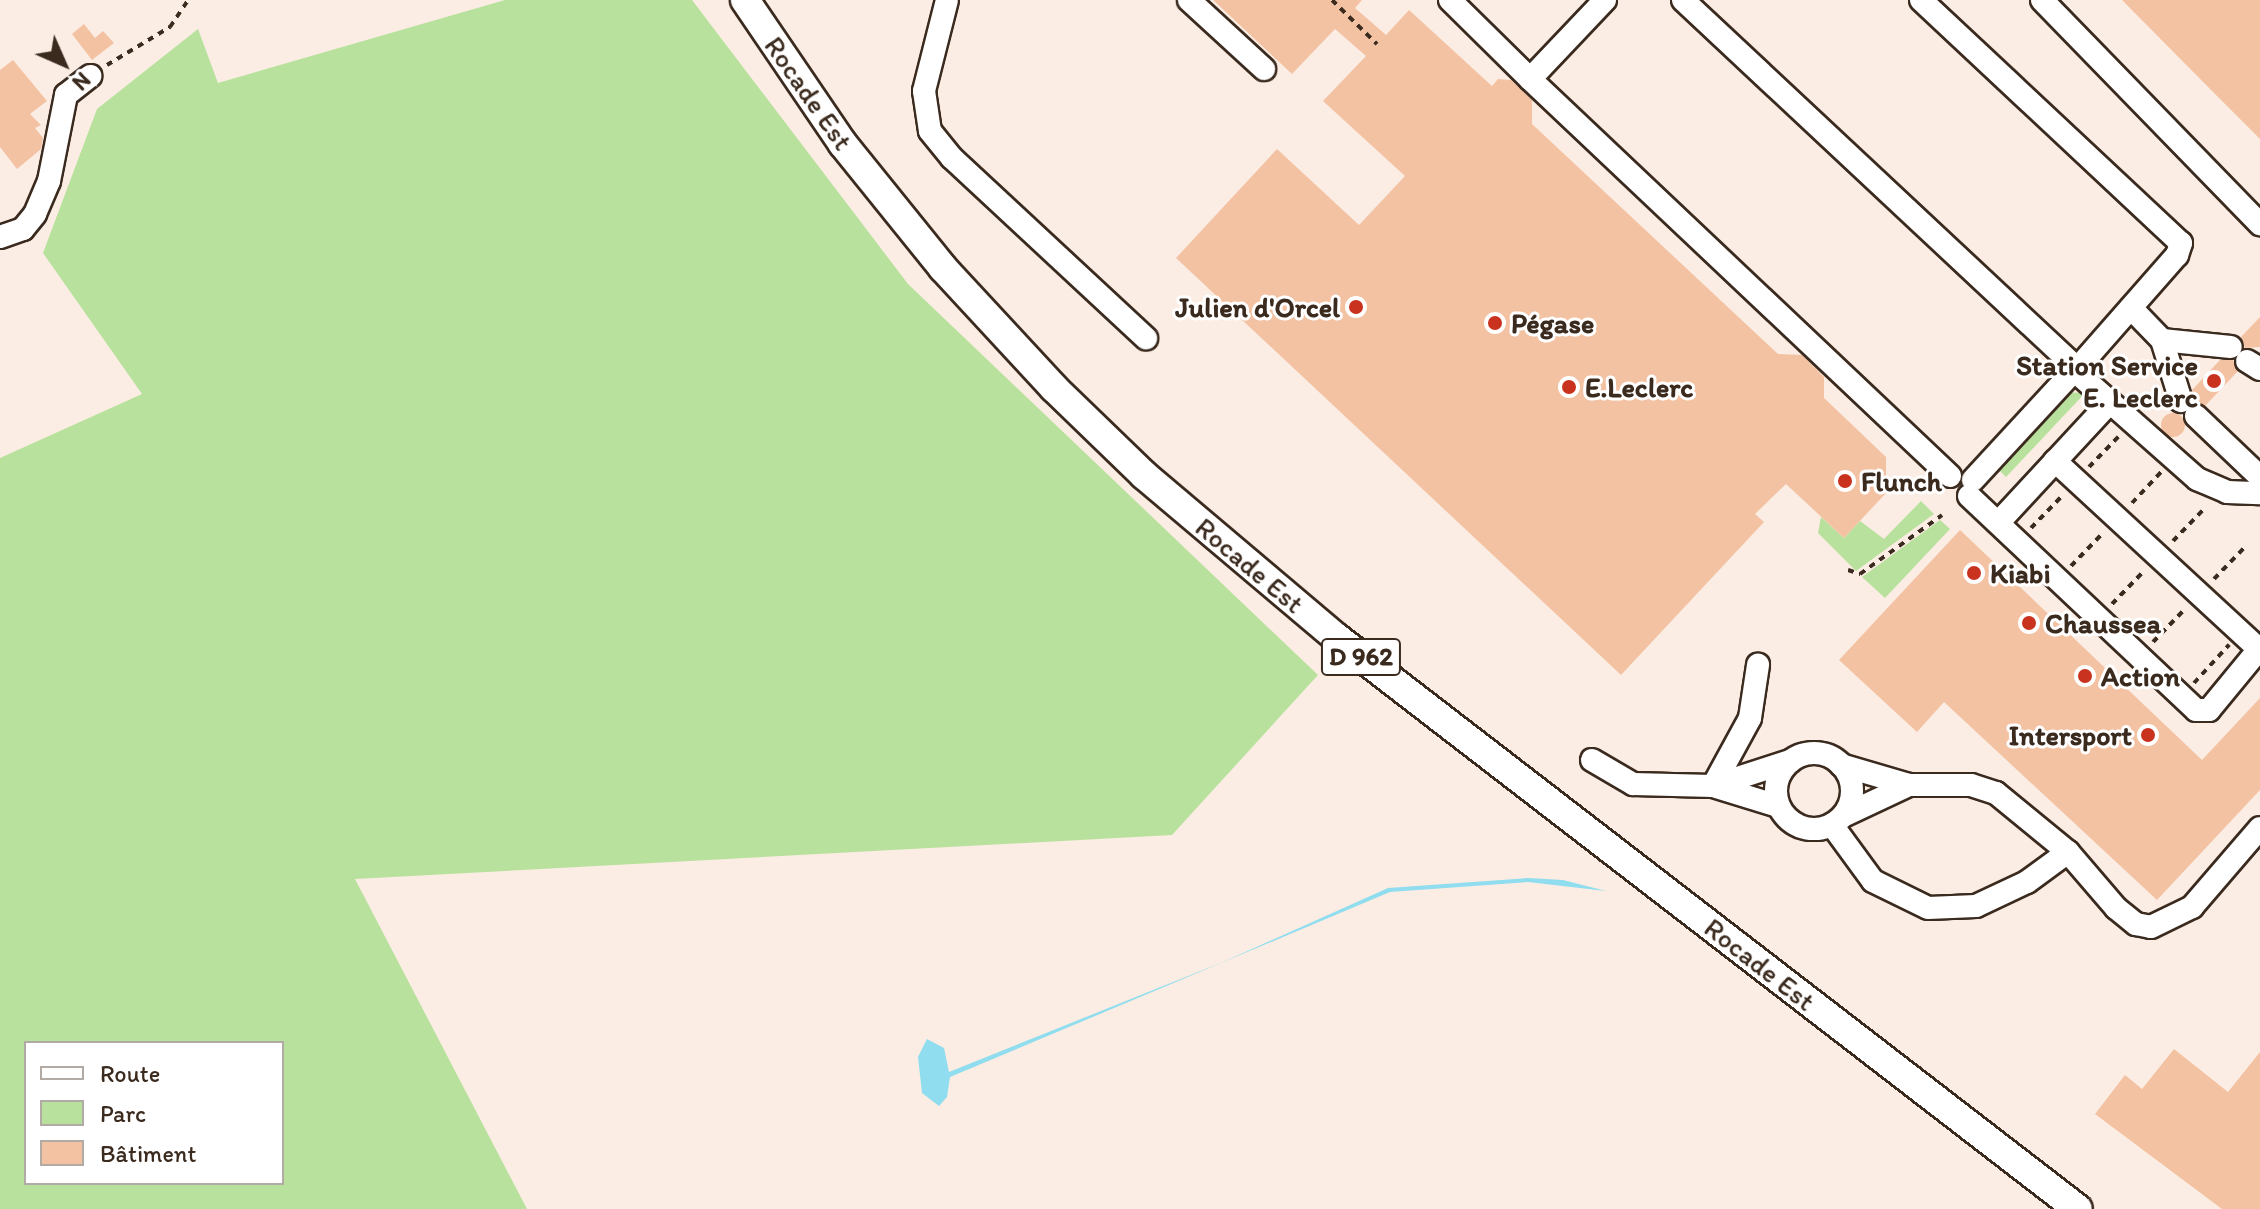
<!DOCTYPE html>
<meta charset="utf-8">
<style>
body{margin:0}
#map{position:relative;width:2260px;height:1209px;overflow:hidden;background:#fbede3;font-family:Itim,sans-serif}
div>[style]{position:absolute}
.green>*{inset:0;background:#b8e19d}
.water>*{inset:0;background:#8fddee}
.building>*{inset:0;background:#f3c2a3}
.round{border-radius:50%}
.path>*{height:4px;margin-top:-2px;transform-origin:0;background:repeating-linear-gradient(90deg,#3b2a1e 0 6px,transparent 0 12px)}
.roads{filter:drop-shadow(2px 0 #3b2a1e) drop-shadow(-2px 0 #3b2a1e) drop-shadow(0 2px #3b2a1e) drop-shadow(0 -2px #3b2a1e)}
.minor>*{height:22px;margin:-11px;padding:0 11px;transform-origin:11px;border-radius:11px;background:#fff}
.minor>.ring{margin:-11px;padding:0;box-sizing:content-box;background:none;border:22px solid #fff;border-radius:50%}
.major>*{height:28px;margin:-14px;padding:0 14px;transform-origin:14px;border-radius:14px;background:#fff}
.dots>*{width:22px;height:22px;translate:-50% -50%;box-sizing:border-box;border:4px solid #fff;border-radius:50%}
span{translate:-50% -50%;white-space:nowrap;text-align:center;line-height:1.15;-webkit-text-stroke:6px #fff;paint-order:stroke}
.shield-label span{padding:2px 6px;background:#fff;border:2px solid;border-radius:6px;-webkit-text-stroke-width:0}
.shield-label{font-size:26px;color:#3b2a1e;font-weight:700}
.street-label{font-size:28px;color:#3b2a1e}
.poi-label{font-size:28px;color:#3b2a1e;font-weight:700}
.right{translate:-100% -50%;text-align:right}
.left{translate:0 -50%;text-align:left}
.legend{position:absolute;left:24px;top:1041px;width:260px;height:144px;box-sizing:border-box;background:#fff;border:2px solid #b1aaa5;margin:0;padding:10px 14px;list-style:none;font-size:24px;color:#3b2a1e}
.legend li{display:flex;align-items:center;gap:16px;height:40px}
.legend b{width:40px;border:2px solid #b1aaa5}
.north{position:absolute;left:24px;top:24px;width:80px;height:80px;-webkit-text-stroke:6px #fff;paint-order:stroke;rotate:135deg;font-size:22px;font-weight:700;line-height:32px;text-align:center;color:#3b2a1e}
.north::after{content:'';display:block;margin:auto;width:28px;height:36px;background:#3b2a1e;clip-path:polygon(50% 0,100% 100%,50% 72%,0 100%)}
</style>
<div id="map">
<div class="green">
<i style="clip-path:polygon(evenodd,505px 0,692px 0,908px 284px,1318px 675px,1172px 835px,355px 879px,527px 1209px,0 1209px,0 458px,142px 394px,43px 253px,97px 109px,198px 29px,218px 83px,505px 0,26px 1043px,282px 1043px,282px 1183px,26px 1183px,26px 1043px)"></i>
<i style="clip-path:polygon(2086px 392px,2006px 477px,1998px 469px,2069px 393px)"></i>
<i style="clip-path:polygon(1921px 501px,1934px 514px,1856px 571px,1818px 533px,1821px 517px,1844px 538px,1860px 521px,1884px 539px)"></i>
<i style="clip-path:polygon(1940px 520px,1950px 529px,1885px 598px,1862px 577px)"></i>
</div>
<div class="water">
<i style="clip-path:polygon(1528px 878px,1563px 880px,1606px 891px,1528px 882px,1390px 892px,950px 1077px,947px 1097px,939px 1106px,922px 1093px,918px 1057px,927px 1039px,944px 1048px,949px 1072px,1223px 962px,1388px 888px)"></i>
</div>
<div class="building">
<i style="clip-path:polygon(1213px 0,1362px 0,1355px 8px,1386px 35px,1409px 10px,1492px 86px,1498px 79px,1511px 80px,1532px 100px,1532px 124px,1778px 354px,1802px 355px,1824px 377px,1824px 398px,1886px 457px,1886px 493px,1844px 538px,1786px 484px,1755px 514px,1764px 522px,1621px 675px,1176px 258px,1277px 149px,1359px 225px,1405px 176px,1323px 101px,1366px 56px,1335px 29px,1292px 74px)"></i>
<i style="clip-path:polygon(2122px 0,2260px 0,2260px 139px,2216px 95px)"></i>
<i style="clip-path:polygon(84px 24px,95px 38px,103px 31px,114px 43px,92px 60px,72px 34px)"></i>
<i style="clip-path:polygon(13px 60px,47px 101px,30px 114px,41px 125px,35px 128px,43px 138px,41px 149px,17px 169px,0 147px,0 70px)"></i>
<i style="clip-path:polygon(2260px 317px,2260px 347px,2245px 348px,2241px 337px)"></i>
<i style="clip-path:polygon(2220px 360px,2233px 360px,2238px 371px,2205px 406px,2195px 402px,2192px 390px)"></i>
<i class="round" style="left:2161px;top:413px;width:24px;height:24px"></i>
<i style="clip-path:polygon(1960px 530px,2202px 760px,2260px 698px,2260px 790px,2157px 900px,1944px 702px,1917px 732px,1839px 660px)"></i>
<i style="clip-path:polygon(2174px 1049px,2228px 1092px,2260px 1052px,2260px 1209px,2222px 1209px,2095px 1114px,2125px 1075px,2142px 1089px)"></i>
</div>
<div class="path">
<i style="left:1332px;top:0;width:63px;rotate:44.4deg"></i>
<i style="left:107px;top:65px;width:74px;rotate:-31.1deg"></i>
<i style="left:170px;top:27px;width:32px;rotate:-56deg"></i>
<i style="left:2089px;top:467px;width:43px;rotate:-45.9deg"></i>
<i style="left:2132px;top:503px;width:44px;rotate:-46.8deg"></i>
<i style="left:2031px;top:528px;width:47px;rotate:-45.9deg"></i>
<i style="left:2173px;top:541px;width:46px;rotate:-45.9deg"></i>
<i style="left:2071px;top:566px;width:47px;rotate:-45.9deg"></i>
<i style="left:1848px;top:570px;width:13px;rotate:18deg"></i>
<i style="left:1860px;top:574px;width:101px;rotate:-35.7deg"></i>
<i style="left:2214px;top:579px;width:46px;rotate:-45.9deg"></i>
<i style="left:2112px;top:604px;width:47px;rotate:-45.9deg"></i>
<i style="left:2153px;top:642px;width:47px;rotate:-45.9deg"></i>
<i style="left:2194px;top:683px;width:52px;rotate:-47.4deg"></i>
</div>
<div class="roads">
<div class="minor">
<i style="left:947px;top:0;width:94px;rotate:104.2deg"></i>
<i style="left:924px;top:91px;width:40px;rotate:81.5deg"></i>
<i style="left:930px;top:131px;width:35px;rotate:51deg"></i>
<i style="left:952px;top:158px;width:265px;rotate:42.9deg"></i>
<i style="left:1189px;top:0;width:102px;rotate:42.6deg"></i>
<i style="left:1450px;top:0;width:112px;rotate:44.6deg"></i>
<i style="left:1605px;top:0;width:109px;rotate:133.5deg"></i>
<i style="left:1530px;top:79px;width:578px;rotate:43.39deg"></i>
<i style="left:1683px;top:0;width:529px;rotate:43.08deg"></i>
<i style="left:1921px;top:0;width:356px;rotate:43.1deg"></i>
<i style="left:2181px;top:243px;width:13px;rotate:108deg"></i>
<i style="left:2177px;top:255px;width:142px;rotate:131.3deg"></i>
<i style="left:2042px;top:0;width:313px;rotate:45.8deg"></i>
<i style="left:0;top:237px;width:24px;rotate:-19deg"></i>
<i style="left:23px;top:229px;width:19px;rotate:-51deg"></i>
<i style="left:35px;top:214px;width:36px;rotate:-67deg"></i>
<i style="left:49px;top:181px;width:88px;rotate:-78.8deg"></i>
<i style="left:66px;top:95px;width:31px;rotate:-38deg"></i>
<i style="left:2131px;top:308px;width:45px;rotate:45.9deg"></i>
<i style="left:2162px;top:340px;width:69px;rotate:5.8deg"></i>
<i style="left:2162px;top:340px;width:64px;rotate:72.7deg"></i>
<i style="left:2247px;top:361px;width:15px;rotate:32deg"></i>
<i style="left:2084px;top:379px;width:151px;rotate:41.5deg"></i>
<i style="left:2197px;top:479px;width:33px;rotate:23deg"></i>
<i style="left:2227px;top:492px;width:33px;rotate:2deg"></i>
<i style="left:2196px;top:416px;width:88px;rotate:43.6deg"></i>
<i style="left:2055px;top:461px;width:279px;rotate:42.7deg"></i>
<i style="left:1973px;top:480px;width:139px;rotate:-47.3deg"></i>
<i style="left:1969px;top:496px;width:312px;rotate:43.3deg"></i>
<i style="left:2196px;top:710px;width:13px"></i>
<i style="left:2209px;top:710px;width:80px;rotate:-50.6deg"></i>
<i style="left:1998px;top:523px;width:165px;rotate:-47.2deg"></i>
<i class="ring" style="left:1776px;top:753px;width:54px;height:54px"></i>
<i style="left:1592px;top:760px;width:48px;rotate:30.3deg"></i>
<i style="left:1633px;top:784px;width:80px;rotate:1.4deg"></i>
<i style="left:1713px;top:786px;width:68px;rotate:17.1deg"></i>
<i style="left:1841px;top:765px;width:71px;rotate:16.4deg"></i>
<i style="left:1909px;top:785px;width:62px"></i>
<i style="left:1971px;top:785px;width:26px;rotate:18deg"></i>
<i style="left:1996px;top:793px;width:93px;rotate:39.3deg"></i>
<i style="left:2068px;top:852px;width:74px;rotate:49.4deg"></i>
<i style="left:2116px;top:908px;width:26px;rotate:39deg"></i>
<i style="left:2136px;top:924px;width:15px;rotate:11deg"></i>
<i style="left:2151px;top:927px;width:46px;rotate:-26deg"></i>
<i style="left:2192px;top:907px;width:104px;rotate:-49.3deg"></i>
<i style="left:1713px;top:786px;width:77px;rotate:-61.4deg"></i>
<i style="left:1750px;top:718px;width:54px;rotate:-81.4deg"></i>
<i style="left:1713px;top:786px;width:81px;rotate:-18deg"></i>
<i style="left:1845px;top:815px;width:71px;rotate:-25.1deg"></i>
<i style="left:1832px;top:825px;width:69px;rotate:53.8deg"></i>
<i style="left:1873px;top:881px;width:61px;rotate:26.1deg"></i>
<i style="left:1928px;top:908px;width:48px;rotate:-2.4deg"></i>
<i style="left:1976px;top:906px;width:56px;rotate:-25.2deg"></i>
<i style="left:2027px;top:882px;width:51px;rotate:-36.2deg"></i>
</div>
<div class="major">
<i style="left:745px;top:0;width:174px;rotate:55.8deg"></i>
<i style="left:843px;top:144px;width:159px;rotate:51.1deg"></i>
<i style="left:943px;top:268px;width:163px;rotate:47.2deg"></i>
<i style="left:1054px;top:388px;width:125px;rotate:44deg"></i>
<i style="left:1144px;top:475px;width:253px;rotate:40.2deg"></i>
<i style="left:1337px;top:638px;width:935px;rotate:37.62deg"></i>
</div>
</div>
<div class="dots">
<i style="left:1356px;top:307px;background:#c8321e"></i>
<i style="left:1495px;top:323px;background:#c8321e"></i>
<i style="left:2214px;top:381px;background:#c8321e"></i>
<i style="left:1569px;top:387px;background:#c8321e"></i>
<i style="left:1845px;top:481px;background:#c8321e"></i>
<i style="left:1974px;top:573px;background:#c8321e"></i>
<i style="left:2029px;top:623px;background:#c8321e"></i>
<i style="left:2085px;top:676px;background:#c8321e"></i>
<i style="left:2148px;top:735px;background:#c8321e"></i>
</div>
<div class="shield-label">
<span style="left:1361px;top:657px">D 962</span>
</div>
<div class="street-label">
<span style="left:809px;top:93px;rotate:55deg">Rocade Est</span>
<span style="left:1250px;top:565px;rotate:40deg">Rocade Est</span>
<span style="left:1760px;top:964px;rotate:38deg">Rocade Est</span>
</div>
<div class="poi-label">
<span class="right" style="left:1340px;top:307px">Julien d'Orcel</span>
<span class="left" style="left:1511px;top:323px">Pégase</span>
<span class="right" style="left:2198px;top:381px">Station Service<br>E. Leclerc</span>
<span class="left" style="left:1585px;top:387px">E.Leclerc</span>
<span class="left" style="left:1861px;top:481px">Flunch</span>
<span class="left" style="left:1990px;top:573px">Kiabi</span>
<span class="left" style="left:2045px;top:623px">Chaussea</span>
<span class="left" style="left:2101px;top:676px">Action</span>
<span class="right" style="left:2132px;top:735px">Intersport</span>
</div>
<ul class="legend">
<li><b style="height:10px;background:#fff"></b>Route</li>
<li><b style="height:22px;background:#b8e19d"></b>Parc</li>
<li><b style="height:22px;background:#f3c2a3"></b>Bâtiment</li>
</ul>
<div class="north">N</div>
</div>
